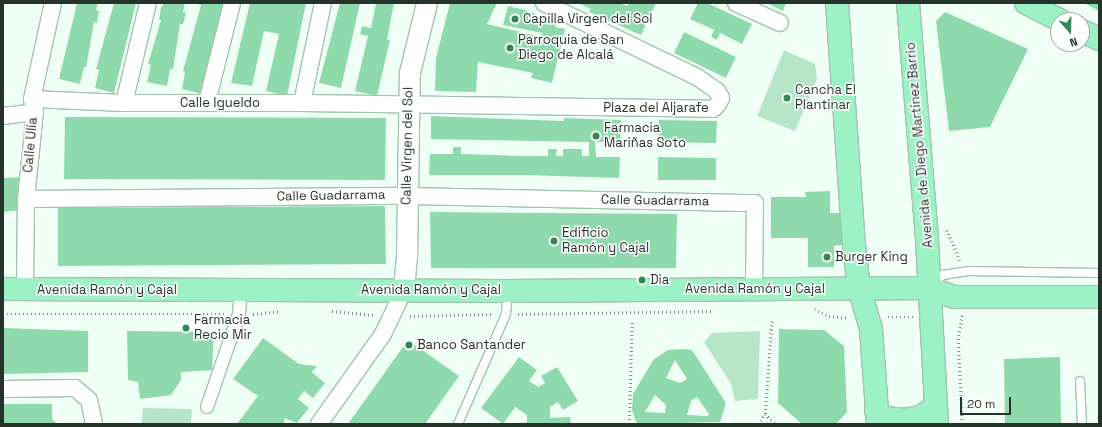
<!DOCTYPE html>
<meta charset="utf-8">
<style>
body{margin:0}
#map{position:relative;width:1102px;height:427px;overflow:hidden;background:#f0fff5;font-family:"Space Grotesk",sans-serif}
div>[style]{position:absolute}
.green>*{inset:0;background:#b7e5c8}
.building>*{inset:0;background:#8fdaad}
.path>*{height:2.5px;margin-top:-1.25px;transform-origin:0;background:repeating-linear-gradient(90deg,#839188 0 1px,transparent 0 4px)}
.roads{filter:drop-shadow(1px 0 #a1c4ae) drop-shadow(-1px 0 #a1c4ae) drop-shadow(0 1px #a1c4ae) drop-shadow(0 -1px #a1c4ae)}
.service>*{height:8px;margin:-4px;padding:0 4px;transform-origin:4px;border-radius:4px;background:#fff}
.pedestrian>*{height:12px;margin:-6px;padding:0 6px;transform-origin:6px;border-radius:6px;background:#fff}
.minor>*{height:16px;margin:-8px;padding:0 8px;transform-origin:8px;border-radius:8px;background:#fff}
.tertiary>*{height:20px;margin:-10px;padding:0 10px;transform-origin:10px;border-radius:10px;background:#fff}
.primary>*{height:22px;margin:-11px;padding:0 11px;transform-origin:11px;border-radius:11px;background:#9cf1c5}
.dots>*{width:11px;height:11px;translate:-50% -50%;box-sizing:border-box;border:2px solid #fff;border-radius:50%}
span{translate:-50% -50%;white-space:nowrap;text-align:center;line-height:1.15;-webkit-text-stroke:3px #fff;paint-order:stroke}
.poi-label{font-size:13px;color:#25332a}
.left{translate:0 -50%;text-align:left}
.street-label{font-size:13px;color:#25332a}
.frame{position:absolute;inset:0;border:4px solid #25332a;pointer-events:none}
.north{position:absolute;left:1050px;top:12px;width:40px;height:40px;box-sizing:border-box;background:#fff;border:1px solid #a8adaa;border-radius:50%;rotate:160deg;font-size:11px;font-weight:700;line-height:16px;text-align:center;color:#25332a}
.north::after{content:'';display:block;margin:auto;width:14px;height:18px;background:#32875a;clip-path:polygon(50% 0,100% 100%,50% 72%,0 100%)}
.scale{position:absolute;left:960px;top:397px;width:51px;height:18px;box-sizing:border-box;border:2px solid #25332a;border-top:0;padding-left:5px;font-size:12px;line-height:14px;white-space:nowrap;color:#25332a;-webkit-text-stroke:3px #fff;paint-order:stroke}
</style>
<div id="map">
<div class="green">
<i style="clip-path:polygon(784px 50px,815px 64px,817px 79px,795px 131px,757px 116px)"></i>
<i style="clip-path:polygon(760px 331px,758px 399px,735px 401px,731px 384px,704px 342px,712px 333px)"></i>
<i style="clip-path:polygon(143px 408px,192px 409px,191px 424px,141px 424px)"></i>
</div>
<div class="building">
<i style="clip-path:polygon(77px 3px,98px 3px,96px 10px,99px 11px,97px 23px,94px 22px,86px 68px,84px 67px,80px 84px,59px 79px)"></i>
<i style="clip-path:polygon(114px 3px,136px 3px,114px 93px,95px 88px,99px 70px,96px 69px)"></i>
<i style="clip-path:polygon(164px 3px,185px 3px,183px 12px,186px 13px,183px 24px,180px 24px,173px 69px,170px 69px,167px 86px,147px 82px,151px 65px,148px 64px,161px 20px,159px 20px,161px 7px)"></i>
<i style="clip-path:polygon(191px 3px,223px 3px,202px 94px,182px 89px,185px 72px,183px 71px,201px 5px)"></i>
<i style="clip-path:polygon(250px 3px,306px 3px,287px 96px,266px 91px,279px 34px,264px 31px,252px 86px,231px 83px)"></i>
<i style="clip-path:polygon(340px 3px,360px 3px,341px 88px,319px 83px)"></i>
<i style="clip-path:polygon(376px 3px,394px 3px,387px 40px,390px 40px,377px 96px,355px 91px,368px 36px,360px 34px,362px 26px,371px 28px)"></i>
<i style="clip-path:polygon(450px 3px,497px 3px,487px 24px,541px 37px,542px 33px,503px 25px,508px 6px,525px 10px,535px 14px,535px 16px,545px 19px,545px 21px,556px 24px,555px 27px,565px 29px,552px 83px,531px 78px,533px 73px,478px 62px,476px 92px,435px 91px,436px 58px)"></i>
<i style="clip-path:polygon(578px 3px,620px 3px,627px 6px,629px 3px,656px 3px,641px 35px,589px 12px,591px 9px)"></i>
<i style="clip-path:polygon(698px 3px,707px 3px,752px 24px,742px 44px,720px 33px,717px 40px,711px 37px,714px 30px,690px 19px)"></i>
<i style="clip-path:polygon(767px 3px,786px 3px,783px 11px)"></i>
<i style="clip-path:polygon(1084px 3px,1099px 3px,1099px 11px)"></i>
<i style="clip-path:polygon(945px 12px,1028px 49px,990px 127px,949px 131px,936px 21px)"></i>
<i style="clip-path:polygon(684px 32px,736px 57px,726px 78px,674px 53px)"></i>
<i style="clip-path:polygon(431px 116px,564px 121px,564px 118px,621px 120px,620px 142px,595px 142px,596px 157px,620px 157px,619px 178px,525px 175px,429px 175px,430px 154px,453px 154px,453px 147px,461px 147px,461px 154px,524px 156px,548px 156px,548px 149px,557px 149px,556px 156px,563px 156px,563px 149px,582px 149px,582px 156px,589px 156px,589px 142px,431px 139px)"></i>
<i style="clip-path:polygon(65px 117px,386px 118px,385px 180px,64px 179px)"></i>
<i style="clip-path:polygon(659px 120px,717px 121px,716px 143px,659px 142px)"></i>
<i style="clip-path:polygon(658px 157px,716px 158px,716px 180px,658px 180px)"></i>
<i style="clip-path:polygon(22px 177px,20px 210px,3px 212px,3px 178px)"></i>
<i style="clip-path:polygon(830px 191px,830px 213px,842px 213px,842px 245px,834px 246px,834px 267px,808px 267px,808px 238px,771px 238px,771px 197px,806px 197px,805px 192px)"></i>
<i style="clip-path:polygon(385px 206px,386px 264px,58px 266px,58px 208px)"></i>
<i style="clip-path:polygon(430px 212px,677px 214px,676px 268px,431px 268px)"></i>
<i style="clip-path:polygon(3px 328px,88px 331px,88px 372px,3px 374px)"></i>
<i style="clip-path:polygon(779px 329px,824px 330px,844px 346px,847px 412px,836px 424px,802px 424px,778px 403px)"></i>
<i style="clip-path:polygon(127px 331px,214px 332px,212px 370px,181px 372px,181px 380px,171px 395px,140px 399px,138px 382px,128px 380px)"></i>
<i style="clip-path:polygon(263px 338px,299px 364px,317px 366px,312px 372px,325px 383px,313px 398px,304px 391px,298px 399px,309px 408px,297px 423px,284px 418px,284px 424px,237px 424px,258px 396px,233px 379px)"></i>
<i style="clip-path:polygon(408px 340px,459px 376px,425px 424px,348px 424px)"></i>
<i style="clip-path:polygon(evenodd,683px 349px,692px 350px,726px 403px,720px 422px,637px 424px,632px 410px,633px 394px,654px 359px,668px 350px,683px 349px,675px 360px,687px 379px,680px 383px,666px 378px,675px 360px,683px 349px,655px 395px,666px 405px,665px 413px,645px 412px,655px 395px,683px 349px,697px 397px,709px 414px,708px 416px,687px 415px,691px 401px,697px 397px)"></i>
<i style="clip-path:polygon(519px 357px,537px 370px,529px 381px,538px 387px,545px 383px,541px 376px,557px 367px,578px 401px,563px 410px,558px 402px,550px 407px,550px 418px,570px 417px,571px 424px,518px 424px,527px 422px,527px 415px,515px 407px,503px 424px,481px 408px)"></i>
<i style="clip-path:polygon(1060px 357px,1061px 424px,1005px 424px,1004px 359px)"></i>
<i style="clip-path:polygon(3px 404px,52px 404px,52px 419px,57px 424px,3px 424px)"></i>
</div>
<div class="path">
<i style="left:947px;top:230px;width:33px;rotate:67deg"></i>
<i style="left:815px;top:309px;width:16px;rotate:27deg"></i>
<i style="left:829px;top:316px;width:20px;rotate:6deg"></i>
<i style="left:332px;top:311px;width:43px;rotate:5.3deg"></i>
<i style="left:3px;top:314px;width:221px"></i>
<i style="left:253px;top:314px;width:28px;rotate:-6deg"></i>
<i style="left:518px;top:314px;width:194px;rotate:-0.9deg"></i>
<i style="left:410px;top:316px;width:83px;rotate:-1.4deg"></i>
<i style="left:888px;top:317px;width:25px"></i>
<i style="left:765px;top:414px;width:15px;rotate:42deg"></i>
<i style="left:629px;top:424px;width:104px;rotate:-88.3deg"></i>
<i style="left:758px;top:424px;width:12px;rotate:-55deg"></i>
<i style="left:765px;top:414px;width:95px;rotate:-85.8deg"></i>
<i style="left:962px;top:424px;width:84px;rotate:-92.7deg"></i>
<i style="left:958px;top:340px;width:25px;rotate:-81deg"></i>
</div>
<div class="roads">
<div class="service">
<i style="left:933px;top:283px;width:13px;rotate:-39deg"></i>
<i style="left:943px;top:275px;width:25px;rotate:-9deg"></i>
<i style="left:968px;top:271px;width:131px;rotate:0.9deg"></i>
<i style="left:1080px;top:381px;width:43px;rotate:87.3deg"></i>
<i style="left:458px;top:424px;width:120px;rotate:-66.4deg"></i>
<i style="left:506px;top:314px;width:23px;rotate:-85deg"></i>
</div>
<div class="pedestrian">
<i style="left:207px;top:407px;width:98px;rotate:-71deg"></i>
<i style="left:239px;top:314px;width:24px;rotate:-85deg"></i>
</div>
<div class="minor">
<i style="left:736px;top:3px;width:48px;rotate:24.4deg"></i>
<i style="left:32px;top:99px;width:92px;rotate:2.5deg"></i>
<i style="left:124px;top:103px;width:178px"></i>
<i style="left:302px;top:103px;width:411px;rotate:0.8deg"></i>
<i style="left:713px;top:109px;width:7px;rotate:-45deg"></i>
<i style="left:718px;top:104px;width:7px;rotate:-63deg"></i>
<i style="left:721px;top:98px;width:8px;rotate:-120deg"></i>
<i style="left:717px;top:91px;width:24px;rotate:-145deg"></i>
<i style="left:697px;top:77px;width:170px;rotate:-154.2deg"></i>
<i style="left:207px;top:102px;width:102px;rotate:-75.8deg"></i>
<i style="left:124px;top:103px;width:103px;rotate:-76.5deg"></i>
<i style="left:302px;top:103px;width:102px;rotate:-78.1deg"></i>
<i style="left:3px;top:116px;width:32px;rotate:-7deg"></i>
<i style="left:26px;top:199px;width:381px;rotate:-0.5deg"></i>
<i style="left:407px;top:196px;width:348px;rotate:1.2deg"></i>
<i style="left:755px;top:203px;width:86px;rotate:90.7deg"></i>
<i style="left:25px;top:289px;width:90px;rotate:-89.4deg"></i>
<i style="left:26px;top:199px;width:87px;rotate:-84.1deg"></i>
<i style="left:35px;top:112px;width:13px;rotate:-103deg"></i>
<i style="left:32px;top:99px;width:98px;rotate:-77.7deg"></i>
<i style="left:3px;top:389px;width:72px;rotate:-0.8deg"></i>
<i style="left:75px;top:388px;width:18px;rotate:41deg"></i>
<i style="left:89px;top:400px;width:25px;rotate:78deg"></i>
<i style="left:319px;top:424px;width:110px;rotate:-54.6deg"></i>
<i style="left:383px;top:334px;width:49px;rotate:-64.5deg"></i>
</div>
<div class="tertiary">
<i style="left:404px;top:290px;width:32px;rotate:-85deg"></i>
<i style="left:407px;top:258px;width:185px;rotate:-89.1deg"></i>
<i style="left:410px;top:73px;width:72px;rotate:-76.3deg"></i>
</div>
<div class="primary">
<i style="left:837px;top:3px;width:243px;rotate:86deg"></i>
<i style="left:854px;top:245px;width:43px;rotate:83.4deg"></i>
<i style="left:859px;top:288px;width:43px;rotate:73.7deg"></i>
<i style="left:871px;top:329px;width:95px;rotate:85.8deg"></i>
<i style="left:908px;top:3px;width:238px;rotate:85.4deg"></i>
<i style="left:927px;top:240px;width:184px;rotate:86.9deg"></i>
<i style="left:1026px;top:3px;width:38px;rotate:27deg"></i>
<i style="left:1082px;top:31px;width:19px;rotate:25deg"></i>
<i style="left:3px;top:289px;width:505px;rotate:0.23deg"></i>
<i style="left:508px;top:291px;width:422px;rotate:-0.4deg"></i>
<i style="left:930px;top:288px;width:26px;rotate:21deg"></i>
<i style="left:954px;top:297px;width:145px"></i>
<i style="left:876px;top:411px;width:11px;rotate:38deg"></i>
<i style="left:885px;top:418px;width:19px;rotate:6deg"></i>
<i style="left:904px;top:420px;width:16px;rotate:-11deg"></i>
<i style="left:920px;top:417px;width:19px;rotate:-32deg"></i>
</div>
</div>
<div class="dots">
<i style="left:515px;top:19px;background:#32875a"></i>
<i style="left:510px;top:48px;background:#32875a"></i>
<i style="left:787px;top:98px;background:#32875a"></i>
<i style="left:596px;top:136px;background:#32875a"></i>
<i style="left:554px;top:241px;background:#32875a"></i>
<i style="left:827px;top:257px;background:#32875a"></i>
<i style="left:642px;top:280px;background:#32875a"></i>
<i style="left:186px;top:328px;background:#32875a"></i>
<i style="left:409px;top:345px;background:#32875a"></i>
</div>
<div class="poi-label">
<span class="left" style="left:523px;top:19px">Capilla Virgen del Sol</span>
<span class="left" style="left:518px;top:48px">Parroquia de San<br>Diego de Alcalá</span>
<span class="left" style="left:795px;top:98px">Cancha El<br>Plantinar</span>
<span class="left" style="left:604px;top:136px">Farmacia<br>Mariñas Soto</span>
<span class="left" style="left:562px;top:241px">Edificio<br>Ramón y Cajal</span>
<span class="left" style="left:835px;top:257px">Burger King</span>
<span class="left" style="left:650px;top:280px">Dia</span>
<span class="left" style="left:194px;top:328px">Farmacia<br>Recio Mir</span>
<span class="left" style="left:417px;top:345px">Banco Santander</span>
</div>
<div class="street-label">
<span style="left:220px;top:103px">Calle Igueldo</span>
<span style="left:656px;top:108px">Plaza del Aljarafe</span>
<span style="left:31px;top:145px;rotate:-85deg">Calle Ulía</span>
<span style="left:920px;top:145px;rotate:-95deg">Avenida de Diego Martínez Barrio</span>
<span style="left:408px;top:146px;rotate:-89deg">Calle Virgen del Sol</span>
<span style="left:331px;top:196px;rotate:-1deg">Calle Guadarrama</span>
<span style="left:655px;top:201px;rotate:1deg">Calle Guadarrama</span>
<span style="left:755px;top:289px">Avenida Ramón y Cajal</span>
<span style="left:107px;top:290px">Avenida Ramón y Cajal</span>
<span style="left:431px;top:290px">Avenida Ramón y Cajal</span>
</div>
<div class="frame"></div>
<div class="north">N</div>
<div class="scale">20 m</div>
</div>
